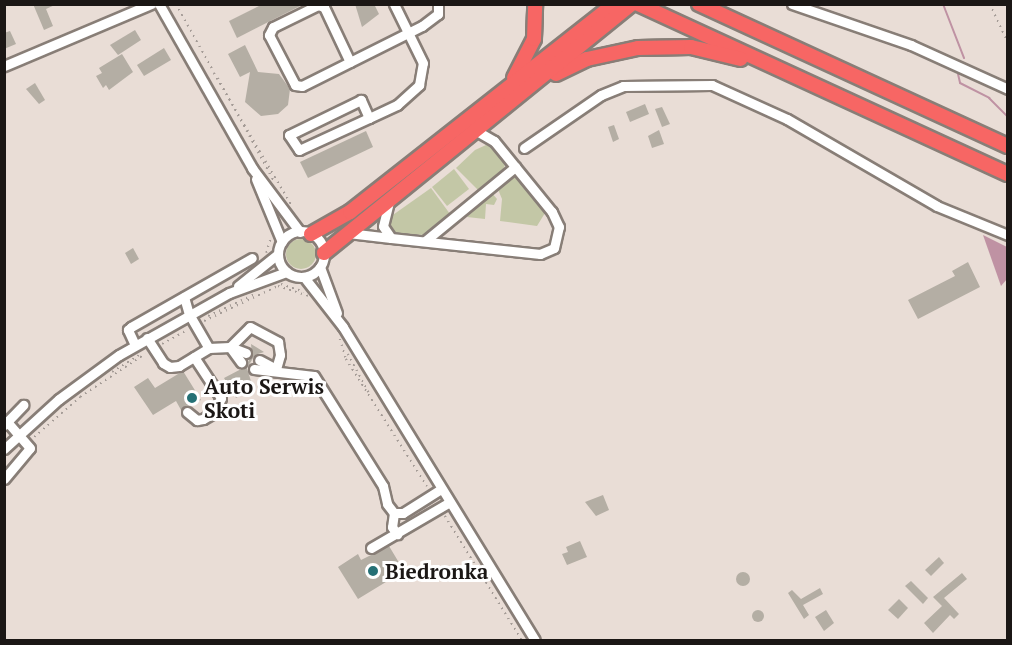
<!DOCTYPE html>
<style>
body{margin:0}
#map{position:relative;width:1012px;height:645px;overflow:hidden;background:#e9ddd6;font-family:"PT Serif",serif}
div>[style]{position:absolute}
.green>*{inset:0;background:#c3c7a6}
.round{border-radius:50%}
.water>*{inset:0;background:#bf92a3}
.stream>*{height:2px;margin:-1px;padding:0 1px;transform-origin:1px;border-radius:1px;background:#bf92a3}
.building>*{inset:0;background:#b4aea4}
.path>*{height:1.5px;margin-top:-0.75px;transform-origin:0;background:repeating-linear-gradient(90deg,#a49b96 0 1.5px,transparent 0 6px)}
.roads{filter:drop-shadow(2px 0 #887e77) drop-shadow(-2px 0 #887e77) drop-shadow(0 2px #887e77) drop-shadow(0 -2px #887e77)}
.minor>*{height:9px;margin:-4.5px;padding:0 4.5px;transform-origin:4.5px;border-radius:4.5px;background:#fff}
.minor>.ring{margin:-4.5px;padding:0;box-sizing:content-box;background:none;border:9px solid #fff;border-radius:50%}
.highway>*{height:14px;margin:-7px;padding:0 7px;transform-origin:7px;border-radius:7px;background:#f76664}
.dots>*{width:16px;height:16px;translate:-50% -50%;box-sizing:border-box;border:3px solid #fff;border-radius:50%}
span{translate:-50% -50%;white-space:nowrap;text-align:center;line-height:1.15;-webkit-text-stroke:6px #fff;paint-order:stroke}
.poi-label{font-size:21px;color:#1b1715;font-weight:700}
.left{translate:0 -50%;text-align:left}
.frame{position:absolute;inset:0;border:6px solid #1b1715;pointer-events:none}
</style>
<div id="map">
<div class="green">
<i style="clip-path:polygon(486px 145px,494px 148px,505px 165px,501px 174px,479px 191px,456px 168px,475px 150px)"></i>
<i style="clip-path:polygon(454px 169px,469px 189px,447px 206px,432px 187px)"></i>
<i style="clip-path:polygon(515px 173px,545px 213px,537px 226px,500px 221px,502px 199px,497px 187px)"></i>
<i style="clip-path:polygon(431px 188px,450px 214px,423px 235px,390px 232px,387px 225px,390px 217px)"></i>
<i style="clip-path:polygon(491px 192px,497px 199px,494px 205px,486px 204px,485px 219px,467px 217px)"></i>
<i class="round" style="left:286px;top:239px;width:30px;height:30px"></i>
</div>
<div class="water">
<i style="clip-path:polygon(983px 235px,1007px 247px,1007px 279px,1001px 286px)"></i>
</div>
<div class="stream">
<i style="left:943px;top:4px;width:58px;rotate:68.7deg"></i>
<i style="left:958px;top:74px;width:9px;rotate:77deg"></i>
<i style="left:960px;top:83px;width:33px;rotate:27deg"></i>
<i style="left:989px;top:98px;width:27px;rotate:45deg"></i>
</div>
<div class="building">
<i style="clip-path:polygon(33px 4px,57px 4px,46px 9px,53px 26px,44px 30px)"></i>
<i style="clip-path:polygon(263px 4px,304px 4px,237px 38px,229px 21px)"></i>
<i style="clip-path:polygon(355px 4px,374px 4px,379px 14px,362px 27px)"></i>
<i style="clip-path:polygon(135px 30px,141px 40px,118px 55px,110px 45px)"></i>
<i style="clip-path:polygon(10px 31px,16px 44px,4px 49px,4px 33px)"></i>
<i style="clip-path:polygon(245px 45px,258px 72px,279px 74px,290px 89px,288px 105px,278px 114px,261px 116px,245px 102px,250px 72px,240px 77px,228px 54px)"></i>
<i style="clip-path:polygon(164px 48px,171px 60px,144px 76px,137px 65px)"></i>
<i style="clip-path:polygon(122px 54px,133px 72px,109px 90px,106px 85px,103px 88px,96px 76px,102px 73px,99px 68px)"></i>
<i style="clip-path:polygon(35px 83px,45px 100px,39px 104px,26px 89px)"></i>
<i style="clip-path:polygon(645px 104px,649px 114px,630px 122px,626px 112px)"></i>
<i style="clip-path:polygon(662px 107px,670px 124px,662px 127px,655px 109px)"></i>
<i style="clip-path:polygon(614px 125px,619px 139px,613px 142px,608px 127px)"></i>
<i style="clip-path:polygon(659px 130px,664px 144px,652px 148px,648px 136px)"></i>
<i style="clip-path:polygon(366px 131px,373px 147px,308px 178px,300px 162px)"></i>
<i style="clip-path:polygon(133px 248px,139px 259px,131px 264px,125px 253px)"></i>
<i style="clip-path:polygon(968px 262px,980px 287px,918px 319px,908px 300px,955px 276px,952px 271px)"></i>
<i style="clip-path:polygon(251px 344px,264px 352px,255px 355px,247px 368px,253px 388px,236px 398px,224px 378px,245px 367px,252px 355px)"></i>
<i style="clip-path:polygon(183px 371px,201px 400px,181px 410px,176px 401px,153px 415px,134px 387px,148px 378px,155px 388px)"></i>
<i style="clip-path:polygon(603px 495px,609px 510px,596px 516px,585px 502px)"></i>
<i style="clip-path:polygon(580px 541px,587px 557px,567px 565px,562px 554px,568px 552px,566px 547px)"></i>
<i style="clip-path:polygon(389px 546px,404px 571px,358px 599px,338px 567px,358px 554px,361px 560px)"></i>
<i style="clip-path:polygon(939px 557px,944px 563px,931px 576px,925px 570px)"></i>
<i class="round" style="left:736px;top:572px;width:14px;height:14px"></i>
<i style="clip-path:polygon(962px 573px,967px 579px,944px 598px,959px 614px,954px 619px,950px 615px,933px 633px,924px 623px,942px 606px,933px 597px)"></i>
<i style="clip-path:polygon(911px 581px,928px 598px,923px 604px,905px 586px)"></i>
<i style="clip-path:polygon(820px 588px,823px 594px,803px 605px,809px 615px,804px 619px,788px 593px,792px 590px,801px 599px)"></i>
<i style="clip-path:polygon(899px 599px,908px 608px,898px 619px,888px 610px)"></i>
<i class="round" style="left:752px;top:610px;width:12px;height:12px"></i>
<i style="clip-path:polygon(826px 610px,834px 623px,824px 631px,815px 617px)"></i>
</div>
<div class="path">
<i style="left:176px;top:4px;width:78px;rotate:60.8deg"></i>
<i style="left:990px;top:4px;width:43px;rotate:65.2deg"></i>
<i style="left:214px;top:73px;width:152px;rotate:59.6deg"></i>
<i style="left:218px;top:78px;width:119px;rotate:61.5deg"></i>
<i style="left:266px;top:253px;width:17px;rotate:-73deg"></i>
<i style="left:281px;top:284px;width:24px;rotate:19deg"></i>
<i style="left:208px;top:316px;width:52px;rotate:-25.1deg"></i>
<i style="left:204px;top:321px;width:82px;rotate:-25.3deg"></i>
<i style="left:278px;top:286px;width:32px;rotate:18deg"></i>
<i style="left:340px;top:339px;width:21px;rotate:73deg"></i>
<i style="left:346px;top:359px;width:151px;rotate:57.5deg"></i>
<i style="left:162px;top:344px;width:29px;rotate:-29deg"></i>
<i style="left:348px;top:354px;width:44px;rotate:61.7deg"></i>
<i style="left:112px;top:372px;width:34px;rotate:-32deg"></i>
<i style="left:34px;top:437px;width:61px;rotate:-41deg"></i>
<i style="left:80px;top:397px;width:78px;rotate:-33.5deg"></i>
<i style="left:445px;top:516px;width:146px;rotate:58.2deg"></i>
</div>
<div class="roads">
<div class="minor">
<i style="left:159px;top:4px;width:189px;rotate:60.4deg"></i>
<i style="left:252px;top:168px;width:80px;rotate:53.1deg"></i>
<i style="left:792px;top:4px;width:126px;rotate:19deg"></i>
<i style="left:911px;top:45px;width:107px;rotate:24.4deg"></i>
<i style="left:350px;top:62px;width:61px;rotate:-115.3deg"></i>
<i style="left:324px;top:7px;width:6px;rotate:-162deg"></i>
<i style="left:318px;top:5px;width:50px;rotate:153.9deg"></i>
<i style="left:273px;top:27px;width:9px;rotate:117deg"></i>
<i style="left:269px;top:35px;width:56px;rotate:62.5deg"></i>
<i style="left:295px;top:85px;width:7px;rotate:8deg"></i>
<i style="left:302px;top:86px;width:134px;rotate:-26.6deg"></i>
<i style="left:422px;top:26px;width:20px;rotate:-37deg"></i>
<i style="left:438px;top:14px;width:10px;rotate:-90deg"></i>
<i style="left:4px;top:66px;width:160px;rotate:-22.9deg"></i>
<i style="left:369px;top:118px;width:20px;rotate:-114deg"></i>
<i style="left:361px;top:100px;width:80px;rotate:154.1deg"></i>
<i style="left:289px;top:135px;width:18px;rotate:56deg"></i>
<i style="left:299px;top:150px;width:77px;rotate:-24.6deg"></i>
<i style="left:369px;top:118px;width:31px;rotate:-25deg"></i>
<i style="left:397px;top:105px;width:30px;rotate:-42deg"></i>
<i style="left:419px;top:85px;width:22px;rotate:-80deg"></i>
<i style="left:423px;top:63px;width:66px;rotate:-116.2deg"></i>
<i style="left:524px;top:148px;width:93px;rotate:-34.5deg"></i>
<i style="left:601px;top:95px;width:24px;rotate:-22deg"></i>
<i style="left:623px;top:86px;width:89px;rotate:-0.6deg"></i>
<i style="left:712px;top:85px;width:82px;rotate:24.4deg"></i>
<i style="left:787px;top:119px;width:173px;rotate:30.1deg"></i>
<i style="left:937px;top:206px;width:77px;rotate:22.2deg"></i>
<i style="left:256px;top:179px;width:68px;rotate:67.6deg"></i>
<i class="ring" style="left:278px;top:231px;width:37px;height:37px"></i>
<i style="left:348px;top:233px;width:43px;rotate:6.6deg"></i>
<i style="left:391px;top:238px;width:14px;rotate:-124deg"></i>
<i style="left:383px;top:226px;width:25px;rotate:-76deg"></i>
<i style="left:391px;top:238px;width:150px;rotate:6.1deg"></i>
<i style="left:540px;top:254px;width:15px;rotate:-23deg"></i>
<i style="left:554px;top:248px;width:22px;rotate:-77deg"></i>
<i style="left:559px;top:227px;width:17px;rotate:-115deg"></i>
<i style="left:552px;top:212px;width:92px;rotate:-129.2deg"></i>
<i style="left:494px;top:141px;width:22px;rotate:-150deg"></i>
<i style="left:425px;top:241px;width:117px;rotate:-39.4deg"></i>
<i style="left:320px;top:267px;width:49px;rotate:69.7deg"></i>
<i style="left:304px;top:277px;width:63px;rotate:52deg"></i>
<i style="left:343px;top:327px;width:367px;rotate:58.5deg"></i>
<i style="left:238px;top:286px;width:51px;rotate:-38.7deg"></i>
<i style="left:184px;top:297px;width:18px;rotate:74deg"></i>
<i style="left:189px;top:314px;width:39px;rotate:60deg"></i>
<i style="left:209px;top:348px;width:21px;rotate:-3deg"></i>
<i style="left:230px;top:347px;width:19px;rotate:54deg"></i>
<i style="left:147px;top:338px;width:30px;rotate:57deg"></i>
<i style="left:163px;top:363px;width:8px;rotate:30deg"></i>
<i style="left:170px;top:367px;width:9px;rotate:-6deg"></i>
<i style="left:179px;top:366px;width:35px;rotate:-31deg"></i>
<i style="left:135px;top:345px;width:17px;rotate:-115deg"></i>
<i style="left:128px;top:330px;width:4px;rotate:-45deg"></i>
<i style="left:131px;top:327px;width:139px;rotate:-29.7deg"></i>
<i style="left:246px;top:353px;width:17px;rotate:-159deg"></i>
<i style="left:230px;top:347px;width:28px;rotate:-45deg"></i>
<i style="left:250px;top:327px;width:32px;rotate:28deg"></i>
<i style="left:278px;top:342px;width:13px;rotate:81deg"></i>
<i style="left:280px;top:355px;width:15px;rotate:106deg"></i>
<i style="left:276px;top:369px;width:19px;rotate:-152deg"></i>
<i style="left:254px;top:369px;width:60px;rotate:6.7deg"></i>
<i style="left:314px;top:376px;width:130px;rotate:57.9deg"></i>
<i style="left:383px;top:486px;width:18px;rotate:77deg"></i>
<i style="left:387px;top:504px;width:11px;rotate:52deg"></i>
<i style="left:394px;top:513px;width:9px"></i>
<i style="left:403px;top:513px;width:45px;rotate:-32.3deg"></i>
<i style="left:187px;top:412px;width:13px;rotate:39deg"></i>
<i style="left:197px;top:420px;width:6px;rotate:-9deg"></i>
<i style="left:203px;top:419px;width:14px;rotate:-30deg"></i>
<i style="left:215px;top:412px;width:15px;rotate:-67deg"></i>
<i style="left:221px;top:398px;width:49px;rotate:-123.4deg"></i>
<i style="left:4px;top:425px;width:28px;rotate:-46deg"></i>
<i style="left:4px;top:449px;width:74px;rotate:-42.3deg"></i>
<i style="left:59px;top:399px;width:74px;rotate:-36.3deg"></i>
<i style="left:119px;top:355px;width:126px;rotate:-29.4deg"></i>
<i style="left:229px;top:293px;width:61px;rotate:-20.2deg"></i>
<i style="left:4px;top:479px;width:40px;rotate:-50deg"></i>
<i style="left:30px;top:448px;width:35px;rotate:-131deg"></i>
<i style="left:394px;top:513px;width:14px;rotate:98deg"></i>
<i style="left:392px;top:527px;width:9px;rotate:54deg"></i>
<i style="left:371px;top:548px;width:91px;rotate:-30.2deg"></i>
</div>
<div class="highway">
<i style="left:638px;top:4px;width:407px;rotate:24.7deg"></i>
<i style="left:699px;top:4px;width:340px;rotate:24.7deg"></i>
<i style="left:556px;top:74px;width:34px;rotate:-26deg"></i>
<i style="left:587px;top:59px;width:52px;rotate:-12.2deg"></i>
<i style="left:638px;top:48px;width:53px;rotate:-1.1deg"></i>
<i style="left:691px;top:47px;width:51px;rotate:13.5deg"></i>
<i style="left:514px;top:78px;width:44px;rotate:-62.9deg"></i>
<i style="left:534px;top:39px;width:35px;rotate:-88deg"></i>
<i style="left:311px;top:234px;width:45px;rotate:-29.4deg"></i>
<i style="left:350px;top:212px;width:336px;rotate:-38.2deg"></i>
<i style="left:324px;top:253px;width:396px;rotate:-39deg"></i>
</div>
</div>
<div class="dots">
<i style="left:192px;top:398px;background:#257075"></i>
<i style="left:373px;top:571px;background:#257075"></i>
</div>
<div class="poi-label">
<span class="left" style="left:204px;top:398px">Auto Serwis<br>Skoti</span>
<span class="left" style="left:385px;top:571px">Biedronka</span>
</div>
<div class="frame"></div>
</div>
